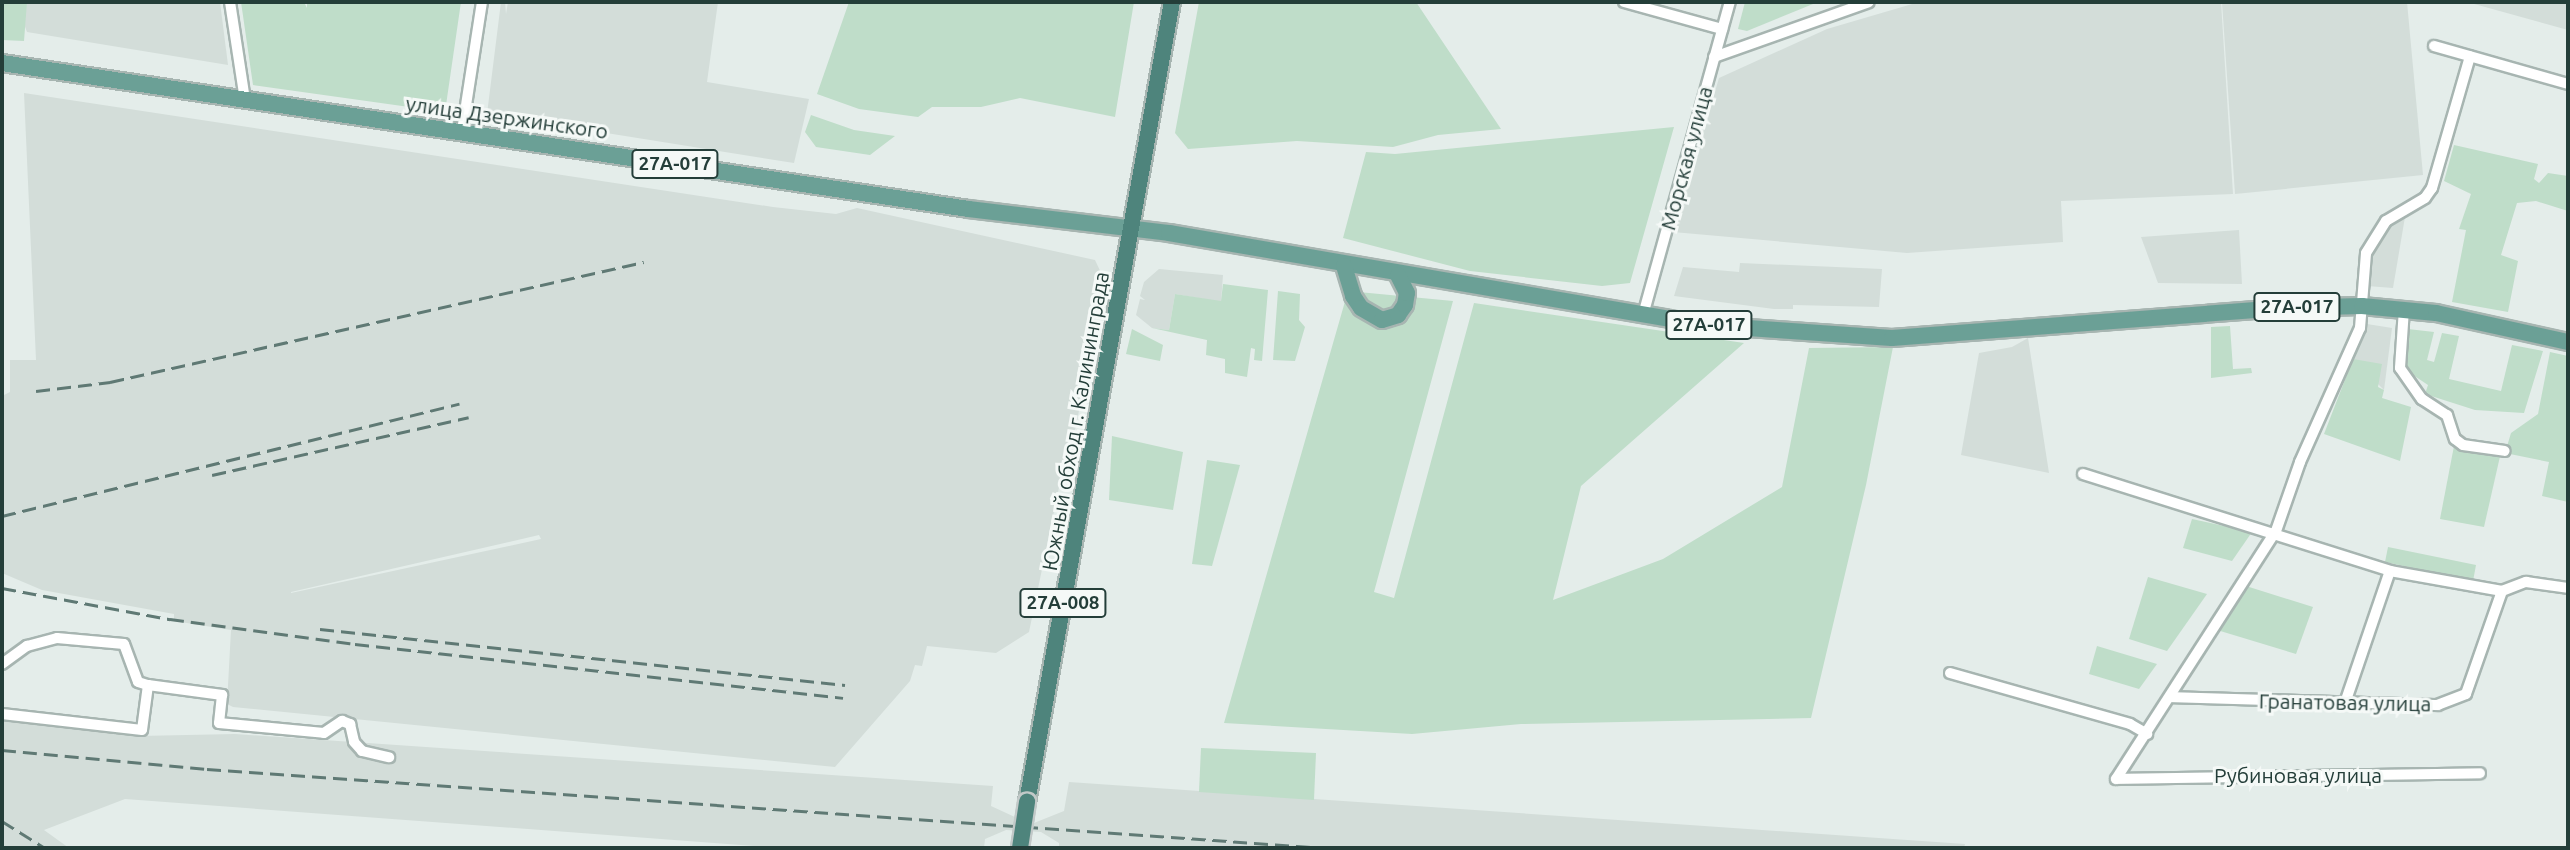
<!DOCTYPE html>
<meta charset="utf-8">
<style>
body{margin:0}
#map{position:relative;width:2570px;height:850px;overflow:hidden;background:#e4edea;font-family:Ubuntu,sans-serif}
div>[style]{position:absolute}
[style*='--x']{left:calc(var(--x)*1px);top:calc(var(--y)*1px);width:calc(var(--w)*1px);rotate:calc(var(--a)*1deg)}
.built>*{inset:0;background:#d3ddd9}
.green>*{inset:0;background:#bfddc9}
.roads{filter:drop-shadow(2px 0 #a7b5b1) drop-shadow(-2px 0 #a7b5b1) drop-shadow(0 2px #a7b5b1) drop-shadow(0 -2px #a7b5b1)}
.minor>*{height:10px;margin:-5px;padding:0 5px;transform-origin:5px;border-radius:5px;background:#fff}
.primary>*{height:16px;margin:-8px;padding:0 8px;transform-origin:8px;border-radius:8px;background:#6ba096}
.trunk>*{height:16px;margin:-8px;padding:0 8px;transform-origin:8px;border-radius:8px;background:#4e847c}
.rail>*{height:2.5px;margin-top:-1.25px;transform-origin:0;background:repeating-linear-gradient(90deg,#5f7974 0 14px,transparent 0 21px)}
.bridges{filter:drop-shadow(2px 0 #c2c9c8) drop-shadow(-2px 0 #c2c9c8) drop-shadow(0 2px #c2c9c8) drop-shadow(0 -2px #c2c9c8)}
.trunk-bridge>*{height:16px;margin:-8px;padding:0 8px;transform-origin:8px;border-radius:8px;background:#4e847c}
span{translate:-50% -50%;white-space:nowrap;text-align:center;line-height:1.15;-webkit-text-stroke:6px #f5f9f7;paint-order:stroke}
.shield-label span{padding:2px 5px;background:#f5f9f7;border:2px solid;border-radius:5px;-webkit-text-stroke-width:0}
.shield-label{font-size:19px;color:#243e39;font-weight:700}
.street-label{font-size:21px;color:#243e39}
.frame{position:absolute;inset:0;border:4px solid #243e39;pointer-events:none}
</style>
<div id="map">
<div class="built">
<div style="clip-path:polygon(16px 2px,220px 2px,228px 65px,27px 32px)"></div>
<div style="clip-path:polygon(501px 2px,505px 2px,506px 14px,508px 2px,718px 2px,707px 82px,809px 99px,794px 163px,487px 114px)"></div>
<div style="clip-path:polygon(1919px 2px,2221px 2px,2233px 194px,2061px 201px,2063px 242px,1907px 253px,1673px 232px,1719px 78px,1827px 29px)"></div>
<div style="clip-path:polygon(2222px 2px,2407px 2px,2423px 175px,2235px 194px)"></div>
<div style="clip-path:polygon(2467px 2px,2568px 2px,2568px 30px)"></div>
<div style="clip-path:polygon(evenodd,24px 93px,773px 207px,836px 214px,857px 208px,1095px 260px,1103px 277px,1076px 427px,1068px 444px,1029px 632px,996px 653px,927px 646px,922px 666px,915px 665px,910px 681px,835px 767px,233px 707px,227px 704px,231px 630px,174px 621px,174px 614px,42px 590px,2px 573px,2px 396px,10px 392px,10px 360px,36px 360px,24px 93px,539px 535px,541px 539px,291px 593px,291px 592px,539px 535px)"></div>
<div style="clip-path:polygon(2405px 217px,2393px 288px,2367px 286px,2374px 249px,2391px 222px)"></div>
<div style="clip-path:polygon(2239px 230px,2242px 284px,2158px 283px,2141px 237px)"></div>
<div style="clip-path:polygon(1740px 263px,1882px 269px,1879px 307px,1793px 305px,1793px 309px,1774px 309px,1674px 296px,1683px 267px,1739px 272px)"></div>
<div style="clip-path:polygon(1159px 269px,1223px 275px,1221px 302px,1175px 294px,1169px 330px,1152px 328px,1136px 315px,1140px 299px,1145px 300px,1140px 296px,1144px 282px)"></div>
<div style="clip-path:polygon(2367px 324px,2392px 328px,2384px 390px,2353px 359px)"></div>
<div style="clip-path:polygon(2028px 338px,2040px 415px,2049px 473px,1961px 455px,1979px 353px,2012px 347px)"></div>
<div style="clip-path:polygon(2px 720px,139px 736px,235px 734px,993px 786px,991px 806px,1017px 818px,1017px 822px,1034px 823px,1064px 811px,1069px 782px,1965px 844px,1964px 848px,1059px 848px,1059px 843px,1041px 832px,1006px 830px,985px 839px,984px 848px,781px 848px,125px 799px,44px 830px,69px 848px,2px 848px)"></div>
</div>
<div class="green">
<div style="clip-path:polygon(2px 2px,27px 2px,24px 41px,2px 40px)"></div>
<div style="clip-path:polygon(241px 2px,304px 2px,307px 8px,307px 2px,461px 2px,445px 112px,253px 85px)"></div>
<div style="clip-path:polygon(849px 2px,1134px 2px,1115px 117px,1020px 98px,981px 107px,932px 107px,918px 117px,859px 109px,817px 94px)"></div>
<div style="clip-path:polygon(1199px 2px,1416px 2px,1501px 129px,1438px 135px,1393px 147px,1297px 141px,1188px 149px,1175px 133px)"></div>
<div style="clip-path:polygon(1745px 2px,1812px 2px,1813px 4px,1747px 31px,1738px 29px)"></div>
<div style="clip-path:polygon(811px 115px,854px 130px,895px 136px,870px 155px,816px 147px,805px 132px)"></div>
<div style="clip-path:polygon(1674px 127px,1630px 283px,1602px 286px,1470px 271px,1343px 238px,1366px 152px,1395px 154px)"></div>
<div style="clip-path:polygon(2454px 145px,2538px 164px,2534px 179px,2539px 183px,2548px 173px,2568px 176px,2568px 211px,2536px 201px,2517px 203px,2501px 255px,2518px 261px,2508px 312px,2452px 302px,2466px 230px,2459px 229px,2471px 194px,2444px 181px)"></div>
<div style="clip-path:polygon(1223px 284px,1268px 290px,1262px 361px,1254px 360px,1255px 349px,1251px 348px,1247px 377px,1225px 373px,1225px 359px,1206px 355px,1207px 340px,1152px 328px,1169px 330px,1175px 294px,1221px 301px)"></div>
<div style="clip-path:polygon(1278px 291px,1300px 294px,1299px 320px,1305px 327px,1295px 361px,1273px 360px)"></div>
<div style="clip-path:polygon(1348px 291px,1453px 301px,1374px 592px,1394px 598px,1474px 303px,1744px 343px,1581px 486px,1553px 600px,1663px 559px,1782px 487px,1809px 348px,1893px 347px,1866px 485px,1811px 718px,1521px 724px,1412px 734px,1224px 723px)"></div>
<div style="clip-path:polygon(2230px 326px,2233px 369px,2251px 368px,2252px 373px,2211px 378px,2211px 327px)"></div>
<div style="clip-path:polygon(1132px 329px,1163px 345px,1160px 361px,1126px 354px)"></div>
<div style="clip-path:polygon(2408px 329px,2434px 332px,2427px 360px,2434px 362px,2442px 333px,2459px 336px,2449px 379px,2501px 391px,2512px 345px,2543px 351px,2524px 413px,2475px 410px,2425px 394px,2428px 385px,2401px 367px)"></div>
<div style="clip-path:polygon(2550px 352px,2568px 356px,2568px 502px,2542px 496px,2549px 462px,2505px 453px,2511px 433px,2538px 414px)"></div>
<div style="clip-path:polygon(2353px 359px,2382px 364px,2378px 387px,2384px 390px,2382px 398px,2411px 407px,2400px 461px,2324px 434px)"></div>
<div style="clip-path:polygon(1112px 436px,1183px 452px,1173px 510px,1109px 500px)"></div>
<div style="clip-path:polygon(2454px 446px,2501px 452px,2484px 527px,2440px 519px)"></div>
<div style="clip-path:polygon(1207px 460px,1240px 465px,1212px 566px,1192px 564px)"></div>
<div style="clip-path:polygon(2192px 519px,2252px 532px,2232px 561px,2183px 548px)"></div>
<div style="clip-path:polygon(2388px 547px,2476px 565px,2473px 581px,2385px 562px)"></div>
<div style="clip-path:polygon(2148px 577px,2207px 594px,2167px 651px,2129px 639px)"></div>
<div style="clip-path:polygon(2246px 586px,2313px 607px,2296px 654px,2217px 630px)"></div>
<div style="clip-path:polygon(2097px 646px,2157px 664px,2139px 689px,2089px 674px)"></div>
<div style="clip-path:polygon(1201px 748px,1316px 753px,1314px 800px,1199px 792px)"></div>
</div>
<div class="roads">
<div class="minor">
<div style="--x:230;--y:2;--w:99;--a:81.3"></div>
<div style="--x:1624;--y:2;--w:102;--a:15.4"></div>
<div style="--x:2434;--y:46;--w:139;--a:15.8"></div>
<div style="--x:1714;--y:57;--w:164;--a:-19.5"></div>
<div style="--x:462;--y:131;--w:131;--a:-81.2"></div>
<div style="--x:2404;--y:309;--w:59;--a:93.9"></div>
<div style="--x:2400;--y:368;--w:38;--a:55"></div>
<div style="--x:2422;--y:399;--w:30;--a:33"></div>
<div style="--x:2447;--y:415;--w:25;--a:72"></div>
<div style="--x:2455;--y:439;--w:10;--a:37"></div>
<div style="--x:2463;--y:445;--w:42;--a:8.1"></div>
<div style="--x:1643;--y:315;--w:325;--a:-74.5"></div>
<div style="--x:2083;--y:474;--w:322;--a:17.5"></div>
<div style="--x:2390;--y:571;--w:114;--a:10.1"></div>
<div style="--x:2502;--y:591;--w:109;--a:109.3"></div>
<div style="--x:2466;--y:694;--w:30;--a:159"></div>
<div style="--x:2438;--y:705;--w:266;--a:-178.3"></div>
<div style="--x:2502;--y:591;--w:26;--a:-21"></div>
<div style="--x:2526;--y:582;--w:42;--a:8.1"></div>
<div style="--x:2;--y:664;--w:31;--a:-36"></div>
<div style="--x:27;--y:646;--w:31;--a:-15"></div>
<div style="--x:57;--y:638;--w:67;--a:5.1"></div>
<div style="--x:124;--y:644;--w:40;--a:69.8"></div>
<div style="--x:138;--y:682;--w:10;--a:17"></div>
<div style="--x:148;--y:685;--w:45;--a:97.6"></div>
<div style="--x:142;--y:730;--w:141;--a:-173.5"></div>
<div style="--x:1950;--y:673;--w:187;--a:15.8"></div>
<div style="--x:2130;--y:724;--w:20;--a:30"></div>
<div style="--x:148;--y:685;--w:75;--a:7.7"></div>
<div style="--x:222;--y:695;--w:28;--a:96"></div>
<div style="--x:219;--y:723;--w:105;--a:5.4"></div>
<div style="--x:324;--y:733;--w:22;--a:-34"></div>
<div style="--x:342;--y:721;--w:9;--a:21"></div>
<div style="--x:350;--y:724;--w:18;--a:77"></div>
<div style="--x:354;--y:742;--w:12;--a:48"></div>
<div style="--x:362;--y:751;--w:28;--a:13"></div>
<div style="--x:2345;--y:703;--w:139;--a:-71.2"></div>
<div style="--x:2116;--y:779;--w:295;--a:-57.2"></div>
<div style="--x:2276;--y:531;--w:73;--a:-70.8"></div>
<div style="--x:2300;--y:462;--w:147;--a:-65.9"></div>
<div style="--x:2360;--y:328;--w:75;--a:-85.4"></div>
<div style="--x:2366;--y:253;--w:38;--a:-58"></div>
<div style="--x:2386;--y:221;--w:45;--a:-30.5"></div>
<div style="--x:2425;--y:198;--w:12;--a:-55"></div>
<div style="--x:2432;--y:188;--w:137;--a:-73.9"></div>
<div style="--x:2116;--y:779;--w:364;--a:-0.9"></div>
</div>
<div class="primary">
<div style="--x:2;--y:63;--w:977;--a:8.59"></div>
<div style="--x:968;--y:209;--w:202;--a:6.8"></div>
<div style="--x:1169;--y:233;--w:544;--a:9.74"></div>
<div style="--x:1705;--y:325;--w:187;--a:4"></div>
<div style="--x:1892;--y:338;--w:394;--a:-4.4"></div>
<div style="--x:2285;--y:308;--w:77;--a:-1.5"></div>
<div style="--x:2362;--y:306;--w:74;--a:5.4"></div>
<div style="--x:2436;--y:313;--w:135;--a:12.4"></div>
<div style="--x:1344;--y:266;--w:31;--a:73"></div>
<div style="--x:1353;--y:296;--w:14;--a:56"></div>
<div style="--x:1361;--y:308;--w:24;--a:30"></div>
<div style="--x:1382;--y:320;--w:17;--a:-17"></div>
<div style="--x:1398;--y:315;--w:12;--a:-55"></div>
<div style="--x:1405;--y:305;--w:12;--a:-81"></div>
<div style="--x:1407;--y:293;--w:20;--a:-117"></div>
</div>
<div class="trunk">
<div style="--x:1027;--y:802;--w:813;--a:-79.73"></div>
</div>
</div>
<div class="rail">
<div style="--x:36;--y:391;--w:75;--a:-6.9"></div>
<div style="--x:110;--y:382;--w:547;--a:-12.67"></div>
<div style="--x:212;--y:475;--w:263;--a:-12.7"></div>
<div style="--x:2;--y:516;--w:471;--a:-13.8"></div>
<div style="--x:2;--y:588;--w:171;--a:10.5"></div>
<div style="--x:170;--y:619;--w:187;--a:7.7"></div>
<div style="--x:355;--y:644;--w:491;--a:6.3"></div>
<div style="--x:320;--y:629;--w:528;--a:6.09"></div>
<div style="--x:2;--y:750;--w:206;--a:5.3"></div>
<div style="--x:207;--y:769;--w:1121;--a:4.04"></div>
<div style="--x:2;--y:821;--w:51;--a:32.1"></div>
</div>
<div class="bridges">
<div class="trunk-bridge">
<div style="--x:1020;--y:848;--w:47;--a:-81.3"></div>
</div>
</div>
<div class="shield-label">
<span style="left:675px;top:164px">27А-017</span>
<span style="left:2297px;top:307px">27А-017</span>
<span style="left:1709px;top:325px">27А-017</span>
<span style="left:1063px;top:603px">27А-008</span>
</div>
<div class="street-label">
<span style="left:507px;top:117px;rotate:8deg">улица Дзержинского</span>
<span style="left:1686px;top:158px;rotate:-75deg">Морская улица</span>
<span style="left:1075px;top:421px;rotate:-80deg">Южный обход г. Калининграда</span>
<span style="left:2345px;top:702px;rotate:1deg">Гранатовая улица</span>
<span style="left:2298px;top:775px">Рубиновая улица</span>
</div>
<div class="frame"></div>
</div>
